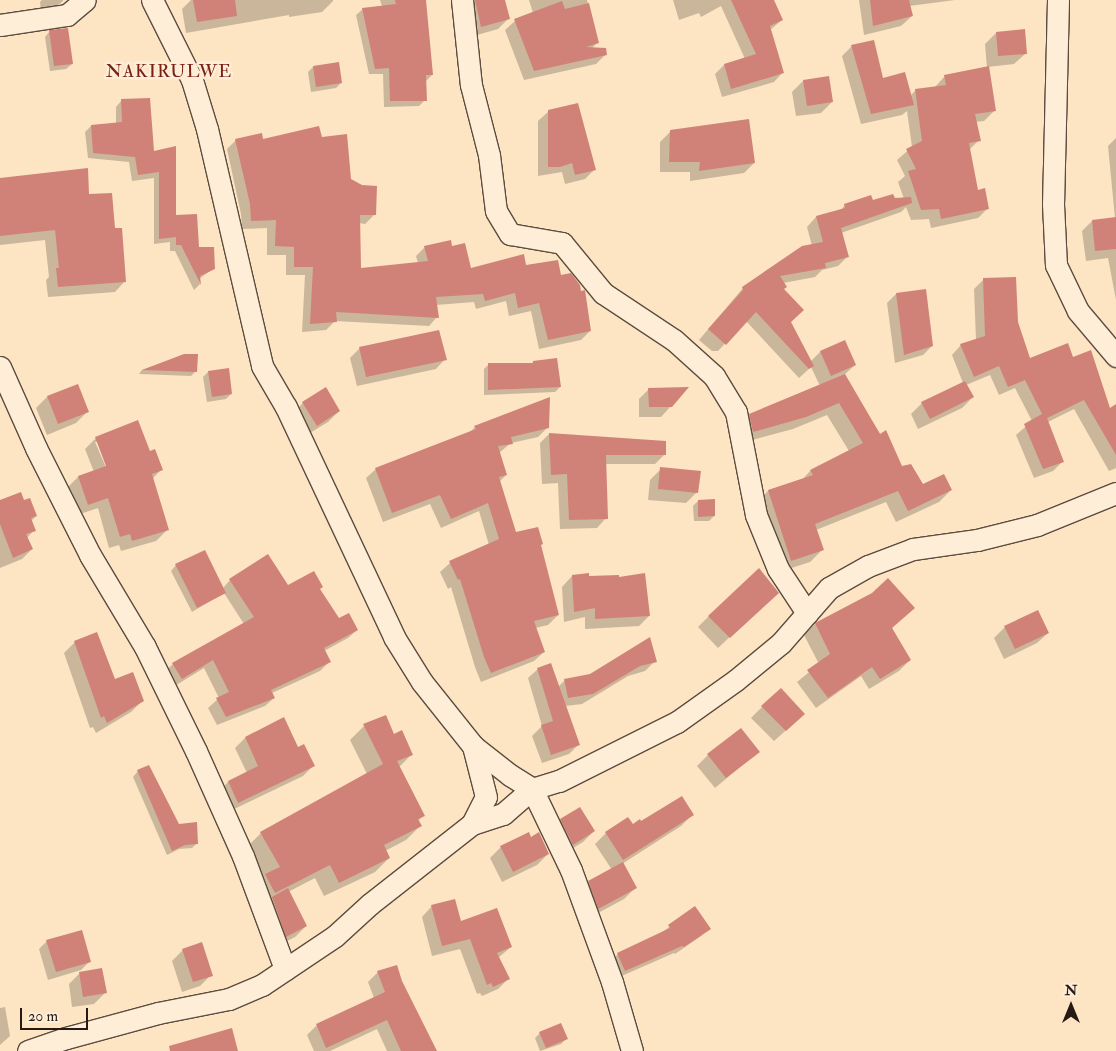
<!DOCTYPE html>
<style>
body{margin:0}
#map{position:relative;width:1116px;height:1051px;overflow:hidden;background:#fde4c2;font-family:"IM FELL Double Pica",serif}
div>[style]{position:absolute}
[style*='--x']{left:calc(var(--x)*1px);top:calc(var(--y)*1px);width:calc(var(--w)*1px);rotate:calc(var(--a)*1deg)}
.shadow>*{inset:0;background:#0003}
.building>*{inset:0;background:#d08278}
.roads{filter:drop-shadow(1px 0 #5c4c40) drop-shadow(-1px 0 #5c4c40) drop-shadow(0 1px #5c4c40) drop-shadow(0 -1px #5c4c40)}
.street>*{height:21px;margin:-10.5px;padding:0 10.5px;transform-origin:10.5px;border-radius:10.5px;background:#feedd7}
span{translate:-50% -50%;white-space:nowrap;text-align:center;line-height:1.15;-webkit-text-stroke:5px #feedd7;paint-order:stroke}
.quarter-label{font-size:18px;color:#7a1f14;letter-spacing:1px}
.north{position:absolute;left:1046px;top:981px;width:50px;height:50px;-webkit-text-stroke:4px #feedd7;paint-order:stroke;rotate:0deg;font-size:14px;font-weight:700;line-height:20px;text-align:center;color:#271914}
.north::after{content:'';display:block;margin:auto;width:18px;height:22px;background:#271914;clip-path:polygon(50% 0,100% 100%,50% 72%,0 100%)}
.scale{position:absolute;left:20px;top:1008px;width:68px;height:22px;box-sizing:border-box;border:2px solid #271914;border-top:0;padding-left:6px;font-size:15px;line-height:18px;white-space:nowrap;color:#271914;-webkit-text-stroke:4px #feedd7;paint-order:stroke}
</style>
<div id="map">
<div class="shadow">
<div style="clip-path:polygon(42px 0,63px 0,63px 1px,57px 6px,41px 10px,40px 2px)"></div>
<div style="clip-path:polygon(191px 0,333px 0,333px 1px,322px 12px,289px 17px,289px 15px,186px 33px,182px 9px)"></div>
<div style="clip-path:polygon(380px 0,425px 0,432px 75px,426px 81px,425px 100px,419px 106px,384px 107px,383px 74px,369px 74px,356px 15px,363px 9px,382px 6px)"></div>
<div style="clip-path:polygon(463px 0,504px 0,509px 18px,498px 29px,470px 37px)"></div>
<div style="clip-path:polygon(529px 0,587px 0,598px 42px,591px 49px,606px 54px,596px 64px,524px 80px,505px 30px,515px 21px,533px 13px)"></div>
<div style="clip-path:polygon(673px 0,768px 0,782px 20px,770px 30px,783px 72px,774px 82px,722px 97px,715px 74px,724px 65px,745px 59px,721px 6px,701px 17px,699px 13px,679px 20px)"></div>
<div style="clip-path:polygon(859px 0,955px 0,909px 6px,912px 16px,901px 26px,864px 35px)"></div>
<div style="clip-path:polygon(50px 31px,72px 64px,66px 69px,50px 71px,45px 37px)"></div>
<div style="clip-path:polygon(996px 33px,1025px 54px,1014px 64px,987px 67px,994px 111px,984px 121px,975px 122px,979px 140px,969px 150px,977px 191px,988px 208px,978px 218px,931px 228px,929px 219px,911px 220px,906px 207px,901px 212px,841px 233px,848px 256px,838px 266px,822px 270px,815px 277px,783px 283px,790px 322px,810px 362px,820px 352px,844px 341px,855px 365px,844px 375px,901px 468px,922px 485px,951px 490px,939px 502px,896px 522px,886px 502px,816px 530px,822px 550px,810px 562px,779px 572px,757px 503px,768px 491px,801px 481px,810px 471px,849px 451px,827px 415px,793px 429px,741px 443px,738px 427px,750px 415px,820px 386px,811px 367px,799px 378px,746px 321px,718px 351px,712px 351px,699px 340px,743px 288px,812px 246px,807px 227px,816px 217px,840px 211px,845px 205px,904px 199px,898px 182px,905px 176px,897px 160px,912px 147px,907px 111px,902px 115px,861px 124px,842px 56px,852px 46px,882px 79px,910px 96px,916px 90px,935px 87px,944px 77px,987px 68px,985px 44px)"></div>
<div style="clip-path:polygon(313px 67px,341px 83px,336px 88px,311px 92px,308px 72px)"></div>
<div style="clip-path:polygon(828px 77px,832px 102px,821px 113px,796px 116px,792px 92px,803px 81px)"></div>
<div style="clip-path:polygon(122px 100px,153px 152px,175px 216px,214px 268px,199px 279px,200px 284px,194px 290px,175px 251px,170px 251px,170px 242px,154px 244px,154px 178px,132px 181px,129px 162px,88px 158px,85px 132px,91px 126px,116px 124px,116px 107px)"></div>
<div style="clip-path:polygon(549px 111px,595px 169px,585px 179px,565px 184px,562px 172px,538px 176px,538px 121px)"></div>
<div style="clip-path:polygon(670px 132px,754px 163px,744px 173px,690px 181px,690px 172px,660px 172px,660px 142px)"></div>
<div style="clip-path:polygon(321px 138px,374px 215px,365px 224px,359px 223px,359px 269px,418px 263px,416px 256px,425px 247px,451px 248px,470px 270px,525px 267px,560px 276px,590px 331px,581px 340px,539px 349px,531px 311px,509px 316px,506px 301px,476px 309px,474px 302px,436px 305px,437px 317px,429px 326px,335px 321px,326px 330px,302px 332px,305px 275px,286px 275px,286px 255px,267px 255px,267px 228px,242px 229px,241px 214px,227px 149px,236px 140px)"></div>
<div style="clip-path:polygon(1116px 138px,1116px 300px,1108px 258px,1086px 261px,1082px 231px,1092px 221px,1115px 218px,1108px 146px)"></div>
<div style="clip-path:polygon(0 180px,113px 230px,125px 281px,115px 292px,48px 297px,46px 280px,49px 277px,45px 240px,0 245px)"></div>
<div style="clip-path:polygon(984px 279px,1016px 322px,1029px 360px,1072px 359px,1110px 409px,1116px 406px,1116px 468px,1109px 471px,1074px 409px,1048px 422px,1063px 461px,1053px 471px,1034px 478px,1016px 435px,1032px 421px,1015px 388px,999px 395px,990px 375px,966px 385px,973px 397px,962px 408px,918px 429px,911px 414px,922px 403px,963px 383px,952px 355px,961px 345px,976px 340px,974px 289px)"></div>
<div style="clip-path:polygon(925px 290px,932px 346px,923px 355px,895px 363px,887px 303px,896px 294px)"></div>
<div style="clip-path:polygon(439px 331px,445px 359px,436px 369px,357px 386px,350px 358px,360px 348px)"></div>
<div style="clip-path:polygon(184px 355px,196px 371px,191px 376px,139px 374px,142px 370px)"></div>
<div style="clip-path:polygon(533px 362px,560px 387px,555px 392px,484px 395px,484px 369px,489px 364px,531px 364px)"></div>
<div style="clip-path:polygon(208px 372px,231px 394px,226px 399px,207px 402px,203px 377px)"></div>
<div style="clip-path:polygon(77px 386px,87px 412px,76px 423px,47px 435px,36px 408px,47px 397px)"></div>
<div style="clip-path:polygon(325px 389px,339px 411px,328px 422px,305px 436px,292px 414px,303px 403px)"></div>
<div style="clip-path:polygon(649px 389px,671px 406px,661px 417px,639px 417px,639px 399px)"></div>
<div style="clip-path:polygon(475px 427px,548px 427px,538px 437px,511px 443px,499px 453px,506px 475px,499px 482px,515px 533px,539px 546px,558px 615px,548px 625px,535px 628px,544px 652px,534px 661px,481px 682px,475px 667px,451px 587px,448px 589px,440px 572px,450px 563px,489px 545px,479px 511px,441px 528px,430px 504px,383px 522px,366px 478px,376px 469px,468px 434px)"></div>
<div style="clip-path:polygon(549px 434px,665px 454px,655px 464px,605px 464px,606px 518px,597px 528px,560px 529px,558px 483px,542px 484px,540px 443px)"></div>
<div style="clip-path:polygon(evenodd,96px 438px,149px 452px,161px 470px,152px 479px,167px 530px,156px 541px,121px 551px,119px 545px,109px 548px,98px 508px,77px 515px,67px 488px,78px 477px,94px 472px,85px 449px,96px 438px,95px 442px,98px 442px,110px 471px,108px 472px,95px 442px)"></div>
<div style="clip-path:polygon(661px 469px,697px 492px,686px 503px,648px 500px,650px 480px)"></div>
<div style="clip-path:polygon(698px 501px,714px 516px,709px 521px,694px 521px,693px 506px)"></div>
<div style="clip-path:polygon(0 502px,24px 502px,36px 516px,31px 521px,34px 530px,27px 538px,32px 549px,22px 559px,0 568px)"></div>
<div style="clip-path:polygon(176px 565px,223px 588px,230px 580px,319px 589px,339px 620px,357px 630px,348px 638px,324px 651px,329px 662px,320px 671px,272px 693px,274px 698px,265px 706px,217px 725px,208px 708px,219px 698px,204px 668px,173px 687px,164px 672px,173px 664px,244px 624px,224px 593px,192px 612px,171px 571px)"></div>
<div style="clip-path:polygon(572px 576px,588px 578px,649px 616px,639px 626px,585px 629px,585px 617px,564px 622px,562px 587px)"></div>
<div style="clip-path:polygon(873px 594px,910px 660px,899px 671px,869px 689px,861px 676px,816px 708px,797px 682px,819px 664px,804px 635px,815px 624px)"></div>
<div style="clip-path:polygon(766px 603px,718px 648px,698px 627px,709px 616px)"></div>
<div style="clip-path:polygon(1005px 627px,1048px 633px,1037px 643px,1004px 659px,994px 638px)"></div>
<div style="clip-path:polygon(75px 642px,114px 680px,142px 701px,131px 712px,96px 733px,93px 727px,90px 728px,64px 653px)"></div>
<div style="clip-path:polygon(655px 661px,645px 671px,628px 676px,582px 704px,565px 706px,579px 744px,569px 754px,542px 763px,532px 736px,542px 726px,528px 678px,538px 669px,558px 687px,565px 680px)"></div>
<div style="clip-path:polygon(762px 707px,792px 725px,774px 741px,751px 718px)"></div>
<div style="clip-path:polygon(284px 719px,298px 748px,313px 766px,303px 776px,228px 812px,218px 792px,228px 782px,247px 773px,235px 748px,245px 738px)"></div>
<div style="clip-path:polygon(364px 726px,393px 736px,411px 755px,399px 767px,424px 815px,418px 821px,420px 826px,406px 840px,385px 851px,389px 858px,375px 872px,324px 896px,315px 878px,288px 892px,306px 926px,295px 937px,275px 947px,252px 890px,264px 878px,247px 847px,261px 833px,367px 774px,350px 740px)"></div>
<div style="clip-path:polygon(758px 752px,715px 788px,697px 766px,708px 755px)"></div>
<div style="clip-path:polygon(138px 771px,178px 825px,197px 843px,192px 848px,179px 849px,167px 855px,133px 777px)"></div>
<div style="clip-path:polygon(692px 815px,681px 826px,622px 864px,635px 888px,624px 899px,587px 919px,578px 893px,589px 882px,612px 870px,595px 844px,606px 833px,641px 822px)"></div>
<div style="clip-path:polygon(561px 820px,594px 831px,583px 842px,562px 855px,550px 831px)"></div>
<div style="clip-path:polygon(531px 838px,548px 854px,537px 865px,502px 882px,490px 858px,501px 847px)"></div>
<div style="clip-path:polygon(432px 906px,460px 923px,511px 947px,498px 958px,508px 979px,498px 989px,482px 996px,480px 993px,477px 994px,460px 949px,432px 956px,422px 917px)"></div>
<div style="clip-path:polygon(695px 908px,709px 928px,701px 936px,675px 954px,674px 953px,617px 978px,610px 962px,618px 954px,661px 933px)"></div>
<div style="clip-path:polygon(47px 941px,89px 962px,81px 970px,48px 980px,39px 949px)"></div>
<div style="clip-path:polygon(183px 950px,211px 975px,200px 986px,182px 992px,172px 961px)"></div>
<div style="clip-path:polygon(378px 972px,401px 981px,435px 1051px,387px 1051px,377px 1029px,330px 1051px,314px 1051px,307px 1035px,316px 1026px,374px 998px,368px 982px)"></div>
<div style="clip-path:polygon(80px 973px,105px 993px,94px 1004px,72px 1007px,69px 984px)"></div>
<div style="clip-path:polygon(5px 1007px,10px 1036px,0 1045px,0 1008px)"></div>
<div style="clip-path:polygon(540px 1033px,566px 1039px,561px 1044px,540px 1051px,535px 1038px)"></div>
</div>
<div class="building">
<div style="clip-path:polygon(193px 0,235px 0,237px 16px,197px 22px)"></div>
<div style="clip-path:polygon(395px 0,426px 0,433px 75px,426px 75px,427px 101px,390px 101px,389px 68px,375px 69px,362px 8px,396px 4px)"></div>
<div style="clip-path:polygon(475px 0,505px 0,510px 19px,481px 27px)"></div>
<div style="clip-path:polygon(731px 0,774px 0,783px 20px,770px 26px,784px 73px,731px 89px,724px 64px,756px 54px)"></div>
<div style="clip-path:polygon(870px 0,909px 0,913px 16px,873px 26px)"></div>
<div style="clip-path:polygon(562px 1px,565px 9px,589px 3px,599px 43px,586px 47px,606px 48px,607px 55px,534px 71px,514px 19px)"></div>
<div style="clip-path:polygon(68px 28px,73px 64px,54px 66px,49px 30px)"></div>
<div style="clip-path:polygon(1025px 29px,1027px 54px,998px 56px,996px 32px)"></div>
<div style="clip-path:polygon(874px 40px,883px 78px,905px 72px,914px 105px,871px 114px,851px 45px)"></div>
<div style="clip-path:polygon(339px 62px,342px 83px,316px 87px,313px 66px)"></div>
<div style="clip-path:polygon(989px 66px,996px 111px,975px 114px,981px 141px,969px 143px,978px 190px,985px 188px,989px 209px,941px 219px,939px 209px,921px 210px,908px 171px,916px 169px,906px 149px,922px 141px,915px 89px,946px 85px,944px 75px)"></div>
<div style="clip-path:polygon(829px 76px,833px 102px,807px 106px,803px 80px)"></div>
<div style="clip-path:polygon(150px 98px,154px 151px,176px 146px,176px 215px,197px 214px,199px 247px,214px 247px,215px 269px,200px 276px,201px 285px,181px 245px,176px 245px,176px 237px,159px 239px,159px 172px,138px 175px,135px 157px,93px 153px,91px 125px,122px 122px,121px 99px)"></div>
<div style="clip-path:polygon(578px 103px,596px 170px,575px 175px,572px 163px,560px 167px,548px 167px,548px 110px)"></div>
<div style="clip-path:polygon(749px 119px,755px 163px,699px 171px,700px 162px,669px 162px,670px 130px)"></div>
<div style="clip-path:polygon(319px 126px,322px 137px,347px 134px,351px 179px,362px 185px,377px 186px,376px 215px,360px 215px,361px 268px,428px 261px,424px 246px,451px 240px,452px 246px,465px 243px,471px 268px,524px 254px,526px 265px,558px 260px,561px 275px,571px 273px,580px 285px,581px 291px,585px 290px,591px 331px,548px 340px,539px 303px,518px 308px,515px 293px,485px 301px,483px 294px,436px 297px,439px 318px,336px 312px,337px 322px,310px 324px,313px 267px,294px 267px,294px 247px,275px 246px,276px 220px,251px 221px,250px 204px,235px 139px,262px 133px,263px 139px)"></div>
<div style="clip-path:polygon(88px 168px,89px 194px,112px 193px,115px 228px,122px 228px,126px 282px,58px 287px,56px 268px,59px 268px,55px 230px,0 236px,0 178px)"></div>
<div style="clip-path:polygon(893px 194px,895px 198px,911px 197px,912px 203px,841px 228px,849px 257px,825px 263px,826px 268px,780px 276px,787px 287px,784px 289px,804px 310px,791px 322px,814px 366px,809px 369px,756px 312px,726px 345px,708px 329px,743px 290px,742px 287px,802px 246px,823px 242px,816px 216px,845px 208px,844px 204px,871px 195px,873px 200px)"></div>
<div style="clip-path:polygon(1116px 217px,1116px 249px,1095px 251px,1092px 220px)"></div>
<div style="clip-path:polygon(1016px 277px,1018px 322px,1030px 358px,1068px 343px,1073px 357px,1091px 350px,1110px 408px,1116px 404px,1116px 455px,1084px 400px,1047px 418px,1064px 462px,1043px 469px,1024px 424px,1042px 414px,1025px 380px,1008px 387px,999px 366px,974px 377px,960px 344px,985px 336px,983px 278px)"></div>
<div style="clip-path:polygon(926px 289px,933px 346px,904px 355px,896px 293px)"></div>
<div style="clip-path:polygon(439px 330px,447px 360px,366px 377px,359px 347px)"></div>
<div style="clip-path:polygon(845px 340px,856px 365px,831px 376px,820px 351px)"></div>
<div style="clip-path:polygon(184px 354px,198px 354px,197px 372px,142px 370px)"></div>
<div style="clip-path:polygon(557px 358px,561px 387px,488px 390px,488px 363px,533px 363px,533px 361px)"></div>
<div style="clip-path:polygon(229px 368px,232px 394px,212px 397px,208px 371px)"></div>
<div style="clip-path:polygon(845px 374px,880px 434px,886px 430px,902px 466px,911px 464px,923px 484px,944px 474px,952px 490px,908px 511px,898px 491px,815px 524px,824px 550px,791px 561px,768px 490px,813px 475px,810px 470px,863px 443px,839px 403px,806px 417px,753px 432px,749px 414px)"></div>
<div style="clip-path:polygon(965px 381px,974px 397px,930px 419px,921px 402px)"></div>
<div style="clip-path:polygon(78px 384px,89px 412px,58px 424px,47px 396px)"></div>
<div style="clip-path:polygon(326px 387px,340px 411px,317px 426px,302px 402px)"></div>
<div style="clip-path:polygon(689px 387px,672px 407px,649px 407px,648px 388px)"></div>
<div style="clip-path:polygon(550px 397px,549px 428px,511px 437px,513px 444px,498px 446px,507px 475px,499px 477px,516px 532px,538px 527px,543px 544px,541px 545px,559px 615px,534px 621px,545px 652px,491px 673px,484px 657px,460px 579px,458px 580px,449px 561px,499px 539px,488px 503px,451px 519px,440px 495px,392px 513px,375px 468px,476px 429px,474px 426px)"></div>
<div style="clip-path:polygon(138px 420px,150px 451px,155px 449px,163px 470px,152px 474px,169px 530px,132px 541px,130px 534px,120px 537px,108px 498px,88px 505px,78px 476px,106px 466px,95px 437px)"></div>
<div style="clip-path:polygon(549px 433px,666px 441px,666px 455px,606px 455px,608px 519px,569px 520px,567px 474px,551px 475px)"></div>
<div style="clip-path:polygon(660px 467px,701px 471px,698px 493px,658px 489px)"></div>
<div style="clip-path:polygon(21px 492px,24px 500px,30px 498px,37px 516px,31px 518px,36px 531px,26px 534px,33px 549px,13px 558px,0 524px,0 500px)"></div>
<div style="clip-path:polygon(715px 499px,715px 516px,698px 517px,698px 500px)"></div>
<div style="clip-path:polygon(205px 550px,226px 593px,197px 608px,175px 564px)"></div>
<div style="clip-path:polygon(268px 554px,288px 585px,314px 571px,323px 587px,320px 589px,339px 618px,349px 613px,358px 630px,324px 648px,331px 662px,271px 690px,275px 698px,226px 717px,216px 698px,229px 692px,213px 660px,182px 679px,172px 663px,254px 617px,229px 579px)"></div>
<div style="clip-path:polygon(759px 568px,779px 593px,730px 638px,708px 616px)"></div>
<div style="clip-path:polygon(589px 573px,589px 576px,619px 575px,619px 577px,645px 573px,650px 616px,595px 619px,595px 608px,574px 612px,572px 575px)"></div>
<div style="clip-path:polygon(888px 578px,915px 608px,892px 628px,911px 660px,880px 679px,872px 667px,828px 698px,807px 670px,830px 654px,815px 623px,872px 593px)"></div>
<div style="clip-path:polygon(1038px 610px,1049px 633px,1015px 649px,1004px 626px)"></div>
<div style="clip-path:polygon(97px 632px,115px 679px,133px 672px,144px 701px,107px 723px,104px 716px,101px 718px,74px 641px)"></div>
<div style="clip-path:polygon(650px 637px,657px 662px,640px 666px,593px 694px,568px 698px,564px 679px,590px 674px)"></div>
<div style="clip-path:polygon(551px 663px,580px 745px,551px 755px,541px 725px,553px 721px,537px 668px)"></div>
<div style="clip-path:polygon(781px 688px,805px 714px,786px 731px,761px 706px)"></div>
<div style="clip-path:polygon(386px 715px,394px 734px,402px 730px,413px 755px,397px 761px,425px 816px,418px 819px,422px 826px,384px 845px,390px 858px,339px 883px,330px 865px,275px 893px,265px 874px,280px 867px,260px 832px,383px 764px,363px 724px)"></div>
<div style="clip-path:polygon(284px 717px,298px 747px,304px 744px,315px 766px,238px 803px,228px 781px,258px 766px,245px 737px)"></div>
<div style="clip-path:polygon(741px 728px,760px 752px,726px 778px,707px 754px)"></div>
<div style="clip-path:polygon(149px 765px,179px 824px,197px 822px,198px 844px,185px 845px,172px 851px,137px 770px)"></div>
<div style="clip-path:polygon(682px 796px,694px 815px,623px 860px,605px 832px,628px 817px,633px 824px,640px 819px,641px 821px)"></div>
<div style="clip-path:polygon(580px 807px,595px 831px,573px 845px,560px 819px)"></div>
<div style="clip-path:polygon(529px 832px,531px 837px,539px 832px,549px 854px,513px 872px,500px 846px)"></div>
<div style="clip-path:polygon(623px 862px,637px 888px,598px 909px,588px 881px)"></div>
<div style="clip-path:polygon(288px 888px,307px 926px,286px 937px,272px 897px)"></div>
<div style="clip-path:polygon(455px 899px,461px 921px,497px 908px,512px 947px,497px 953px,510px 979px,493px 987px,491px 983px,487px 985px,470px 939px,442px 946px,431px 905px)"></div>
<div style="clip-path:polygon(695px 906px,711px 929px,684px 947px,682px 946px,625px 971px,617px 953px,670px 928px,668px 925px)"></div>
<div style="clip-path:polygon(82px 930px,91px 962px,56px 972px,46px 940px)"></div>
<div style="clip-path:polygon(202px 942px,213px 976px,193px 982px,182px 949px)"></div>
<div style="clip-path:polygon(397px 965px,402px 981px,437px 1051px,401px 1051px,387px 1020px,326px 1048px,316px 1024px,385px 992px,377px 971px)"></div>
<div style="clip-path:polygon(102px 968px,107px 993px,83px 997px,79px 972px)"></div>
<div style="clip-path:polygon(561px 1023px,568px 1039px,546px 1048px,539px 1032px)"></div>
<div style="clip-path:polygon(232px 1028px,238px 1051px,170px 1051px,169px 1046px)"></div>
</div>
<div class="roads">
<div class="street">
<div style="--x:152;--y:0;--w:89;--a:63.4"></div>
<div style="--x:192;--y:80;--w:51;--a:73"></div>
<div style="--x:207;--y:129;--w:243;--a:76.9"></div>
<div style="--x:262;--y:366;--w:48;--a:59.7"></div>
<div style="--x:286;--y:407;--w:254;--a:64.8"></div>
<div style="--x:394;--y:637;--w:53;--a:58.1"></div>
<div style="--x:422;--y:682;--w:82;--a:51.4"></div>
<div style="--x:473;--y:746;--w:47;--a:38.1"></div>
<div style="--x:510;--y:775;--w:26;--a:32"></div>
<div style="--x:532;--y:789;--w:90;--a:64.3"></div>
<div style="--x:571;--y:870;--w:119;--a:69.9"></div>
<div style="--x:612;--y:982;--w:72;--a:73.8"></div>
<div style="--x:462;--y:0;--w:85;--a:84"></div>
<div style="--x:471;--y:85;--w:72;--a:75.6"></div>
<div style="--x:489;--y:155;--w:56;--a:82.9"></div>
<div style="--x:496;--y:211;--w:27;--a:59"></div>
<div style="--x:510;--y:234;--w:53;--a:9.8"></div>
<div style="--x:562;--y:243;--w:65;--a:50.6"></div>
<div style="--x:603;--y:293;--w:85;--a:33.5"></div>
<div style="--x:674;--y:340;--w:54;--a:42"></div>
<div style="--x:714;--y:376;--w:42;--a:58.6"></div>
<div style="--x:736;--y:412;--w:105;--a:79"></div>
<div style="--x:756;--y:515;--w:58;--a:67.8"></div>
<div style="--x:778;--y:569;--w:53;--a:56.6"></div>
<div style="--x:1058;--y:0;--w:204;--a:91.4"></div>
<div style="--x:1053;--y:204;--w:61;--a:87.2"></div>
<div style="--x:1056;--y:265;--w:51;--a:64.4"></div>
<div style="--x:1078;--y:311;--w:59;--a:49.8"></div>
<div style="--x:0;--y:25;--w:68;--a:-8.5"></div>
<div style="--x:67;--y:15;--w:23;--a:-40"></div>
<div style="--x:0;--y:367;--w:89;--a:66"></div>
<div style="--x:36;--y:448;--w:120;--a:63.2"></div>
<div style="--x:90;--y:555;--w:107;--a:59.1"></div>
<div style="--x:145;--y:647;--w:116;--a:63.9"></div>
<div style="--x:196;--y:751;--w:115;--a:65.9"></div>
<div style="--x:243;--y:856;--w:121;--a:69.6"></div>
<div style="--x:472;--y:824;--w:30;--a:-63"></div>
<div style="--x:486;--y:797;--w:53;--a:-104.3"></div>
<div style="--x:28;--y:1051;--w:40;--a:-18.9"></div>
<div style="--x:66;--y:1038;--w:95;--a:-15.2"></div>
<div style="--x:158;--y:1013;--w:72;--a:-11.2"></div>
<div style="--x:229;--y:999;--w:36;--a:-23"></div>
<div style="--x:262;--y:985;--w:88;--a:-33.9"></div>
<div style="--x:335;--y:936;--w:47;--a:-42.4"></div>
<div style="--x:370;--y:904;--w:130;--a:-38.1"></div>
<div style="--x:472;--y:824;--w:33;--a:-18"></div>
<div style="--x:503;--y:814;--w:38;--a:-41"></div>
<div style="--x:532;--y:789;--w:28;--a:-17"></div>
<div style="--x:559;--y:781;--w:132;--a:-26.6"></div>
<div style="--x:677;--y:722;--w:72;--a:-35.4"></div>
<div style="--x:736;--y:680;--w:58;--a:-39.4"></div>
<div style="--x:781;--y:643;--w:73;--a:-48.9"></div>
<div style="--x:829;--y:588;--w:45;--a:-29.4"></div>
<div style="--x:868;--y:566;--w:48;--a:-20.7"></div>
<div style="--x:913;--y:549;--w:65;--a:-8"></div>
<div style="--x:977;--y:540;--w:62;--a:-14"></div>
<div style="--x:1037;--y:525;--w:85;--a:-22.1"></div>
</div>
</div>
<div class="quarter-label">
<span style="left:169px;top:72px">NAKIRULWE</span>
</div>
<div class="north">N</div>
<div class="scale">20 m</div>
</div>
